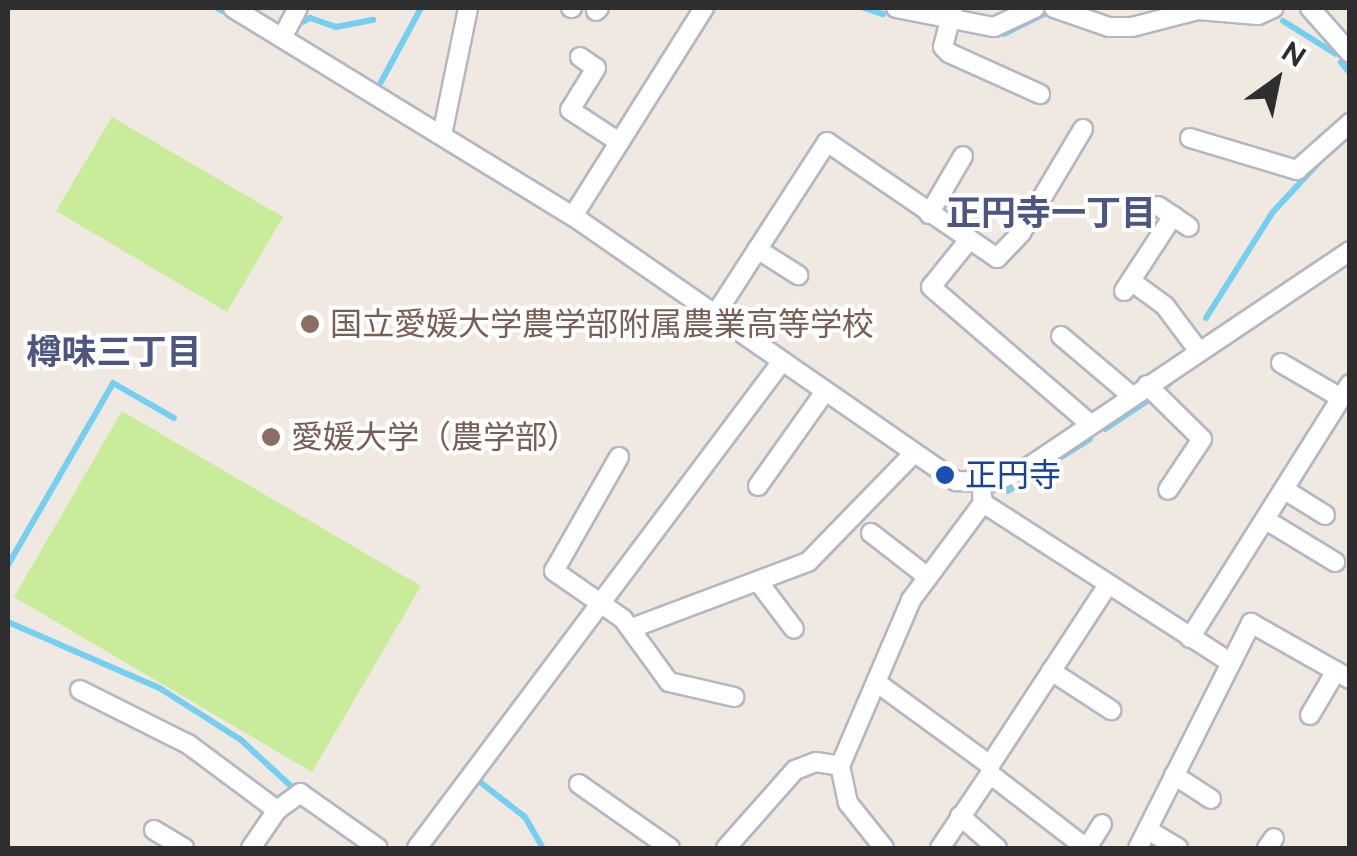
<!DOCTYPE html>
<meta charset="utf-8">
<style>
body{margin:0}
#map{position:relative;width:1357px;height:856px;overflow:hidden;background:#efe9e1;font-family:Raleway,"Noto Sans JP",sans-serif}
div>[style]{position:absolute}
[style*='--x']{left:calc(var(--x)*1px);top:calc(var(--y)*1px);width:calc(var(--w)*1px);rotate:calc(var(--a)*1deg)}
.pitch>*{inset:0;background:#c9ec9a}
.stream>*{height:6px;margin:-3px;padding:0 3px;transform-origin:3px;border-radius:3px;background:#75cff0}
.roads{filter:drop-shadow(2px 0 #b4b7c1) drop-shadow(-2px 0 #b4b7c1) drop-shadow(0 2px #b4b7c1) drop-shadow(0 -2px #b4b7c1)}
.minor>*{height:18px;margin:-9px;padding:0 9px;transform-origin:9px;border-radius:9px;background:#fff}
.dots>*{width:28px;height:28px;translate:-50% -50%;box-sizing:border-box;border:5px solid #fff;border-radius:50%}
span{translate:-50% -50%;white-space:nowrap;text-align:center;line-height:1.15;-webkit-text-stroke:8px #fff;paint-order:stroke}
.education-label{font-size:32px;color:#785e54}
.left{translate:0 -50%;text-align:left}
.transit-label{font-size:32px;color:#164399}
.neighbourhood-label{font-size:35px;color:#4d5680;font-weight:700}
.frame{position:absolute;inset:0;border:10px solid #2e2e2e;pointer-events:none}
.north{position:absolute;left:1227px;top:30px;width:100px;height:100px;-webkit-text-stroke:8px #fff;paint-order:stroke;rotate:33deg;font-size:28px;font-weight:700;line-height:40px;text-align:center;color:#2e2e2e}
.north::after{content:'';display:block;margin:auto;width:35px;height:45px;background:#2e2e2e;clip-path:polygon(50% 0,100% 100%,50% 72%,0 100%)}
</style>
<div id="map">
<div class="pitch">
<div style="clip-path:polygon(112px 117px,283px 217px,227px 312px,56px 211px)"></div>
<div style="clip-path:polygon(122px 411px,421px 586px,312px 772px,14px 597px)"></div>
</div>
<div class="stream">
<div style="--x:217;--y:8;--w:13;--a:27"></div>
<div style="--x:864;--y:8;--w:20;--a:18"></div>
<div style="--x:1283;--y:21;--w:62;--a:31.9"></div>
<div style="--x:299;--y:24;--w:13;--a:-29"></div>
<div style="--x:310;--y:18;--w:28;--a:19"></div>
<div style="--x:336;--y:27;--w:38;--a:-11"></div>
<div style="--x:1004;--y:34;--w:45;--a:-26.6"></div>
<div style="--x:1341;--y:62;--w:14;--a:51"></div>
<div style="--x:381;--y:82;--w:84;--a:-61.6"></div>
<div style="--x:1206;--y:318;--w:124;--a:-57.8"></div>
<div style="--x:1272;--y:213;--w:72;--a:-47.2"></div>
<div style="--x:1161;--y:391;--w:27;--a:-42"></div>
<div style="--x:1105;--y:429;--w:54;--a:-33.7"></div>
<div style="--x:1055;--y:461;--w:41;--a:-32.2"></div>
<div style="--x:1008;--y:491;--w:27;--a:-33"></div>
<div style="--x:8;--y:565;--w:210;--a:-60"></div>
<div style="--x:113;--y:383;--w:70;--a:29.8"></div>
<div style="--x:8;--y:622;--w:167;--a:23.6"></div>
<div style="--x:161;--y:689;--w:95;--a:32.5"></div>
<div style="--x:241;--y:740;--w:69;--a:42.7"></div>
<div style="--x:480;--y:782;--w:57;--a:37.9"></div>
<div style="--x:525;--y:817;--w:36;--a:60"></div>
</div>
<div class="roads">
<div class="minor">
<div style="--x:233;--y:8;--w:399;--a:31.5"></div>
<div style="--x:573;--y:216;--w:466;--a:34.7"></div>
<div style="--x:956;--y:481;--w:38;--a:2"></div>
<div style="--x:994;--y:482;--w:39;--a:-24"></div>
<div style="--x:1030;--y:466;--w:386;--a:-33.9"></div>
<div style="--x:571;--y:8;--w:1;--a:0"></div>
<div style="--x:896;--y:8;--w:100;--a:11"></div>
<div style="--x:994;--y:27;--w:45;--a:-24.9"></div>
<div style="--x:953;--y:8;--w:40;--a:104.4"></div>
<div style="--x:943;--y:47;--w:8;--a:45"></div>
<div style="--x:949;--y:53;--w:100;--a:24.3"></div>
<div style="--x:1054;--y:8;--w:58;--a:19.1"></div>
<div style="--x:1109;--y:27;--w:23;--a:0"></div>
<div style="--x:1132;--y:27;--w:68;--a:-14.4"></div>
<div style="--x:1198;--y:10;--w:60;--a:4.8"></div>
<div style="--x:1258;--y:15;--w:17;--a:-24"></div>
<div style="--x:1310;--y:8;--w:60;--a:48.4"></div>
<div style="--x:596;--y:11;--w:4;--a:-45"></div>
<div style="--x:283;--y:36;--w:32;--a:-62"></div>
<div style="--x:580;--y:57;--w:19;--a:35"></div>
<div style="--x:596;--y:68;--w:49;--a:121.8"></div>
<div style="--x:570;--y:110;--w:59;--a:33.1"></div>
<div style="--x:442;--y:135;--w:130;--a:-78.4"></div>
<div style="--x:1190;--y:138;--w:112;--a:16.7"></div>
<div style="--x:1297;--y:170;--w:71;--a:-41.6"></div>
<div style="--x:1158;--y:206;--w:37;--a:34"></div>
<div style="--x:929;--y:214;--w:67;--a:-59.6"></div>
<div style="--x:573;--y:216;--w:246;--a:-57.8"></div>
<div style="--x:969;--y:240;--w:60;--a:129"></div>
<div style="--x:931;--y:287;--w:210;--a:40.7"></div>
<div style="--x:757;--y:249;--w:49;--a:32.4"></div>
<div style="--x:1131;--y:281;--w:42;--a:36.3"></div>
<div style="--x:1165;--y:306;--w:55;--a:53.1"></div>
<div style="--x:1124;--y:291;--w:90;--a:-56.8"></div>
<div style="--x:715;--y:315;--w:206;--a:-57.1"></div>
<div style="--x:827;--y:142;--w:206;--a:34.3"></div>
<div style="--x:997;--y:258;--w:35;--a:-46"></div>
<div style="--x:1021;--y:233;--w:121;--a:-59.2"></div>
<div style="--x:1061;--y:336;--w:93;--a:40.2"></div>
<div style="--x:1281;--y:363;--w:69;--a:30.3"></div>
<div style="--x:1147;--y:385;--w:77;--a:44.5"></div>
<div style="--x:1202;--y:439;--w:61;--a:123.7"></div>
<div style="--x:619;--y:457;--w:131;--a:119.7"></div>
<div style="--x:554;--y:571;--w:84;--a:34.8"></div>
<div style="--x:623;--y:619;--w:78;--a:53.9"></div>
<div style="--x:669;--y:682;--w:67;--a:13"></div>
<div style="--x:758;--y:486;--w:114;--a:-54.6"></div>
<div style="--x:1285;--y:490;--w:47;--a:32"></div>
<div style="--x:982;--y:495;--w:8;--a:83"></div>
<div style="--x:983;--y:503;--w:292;--a:32.8"></div>
<div style="--x:1266;--y:520;--w:81;--a:31.3"></div>
<div style="--x:871;--y:533;--w:72;--a:37.7"></div>
<div style="--x:760;--y:584;--w:56;--a:52.9"></div>
<div style="--x:632;--y:628;--w:188;--a:-20.6"></div>
<div style="--x:808;--y:562;--w:149;--a:-45.8"></div>
<div style="--x:1190;--y:638;--w:300;--a:-57.8"></div>
<div style="--x:1051;--y:671;--w:72;--a:33"></div>
<div style="--x:876;--y:682;--w:141;--a:36.1"></div>
<div style="--x:990;--y:765;--w:215;--a:-56.8"></div>
<div style="--x:80;--y:690;--w:121;--a:26.6"></div>
<div style="--x:188;--y:744;--w:111;--a:36.6"></div>
<div style="--x:1310;--y:715;--w:51;--a:-59.4"></div>
<div style="--x:990;--y:765;--w:9;--a:90"></div>
<div style="--x:990;--y:774;--w:121;--a:37.6"></div>
<div style="--x:1174;--y:775;--w:44;--a:33"></div>
<div style="--x:579;--y:784;--w:111;--a:35.1"></div>
<div style="--x:960;--y:816;--w:49;--a:40.9"></div>
<div style="--x:154;--y:830;--w:35;--a:31"></div>
<div style="--x:1148;--y:830;--w:35;--a:31"></div>
<div style="--x:251;--y:848;--w:46;--a:-55.6"></div>
<div style="--x:277;--y:810;--w:29;--a:-36"></div>
<div style="--x:300;--y:793;--w:95;--a:35.2"></div>
<div style="--x:417;--y:848;--w:605;--a:-53.13"></div>
<div style="--x:726;--y:848;--w:104;--a:-48.5"></div>
<div style="--x:795;--y:770;--w:22;--a:-21"></div>
<div style="--x:816;--y:762;--w:24;--a:9"></div>
<div style="--x:884;--y:848;--w:58;--a:-128.7"></div>
<div style="--x:848;--y:803;--w:38;--a:-102"></div>
<div style="--x:840;--y:766;--w:181;--a:-66.8"></div>
<div style="--x:911;--y:600;--w:121;--a:-53.4"></div>
<div style="--x:940;--y:848;--w:89;--a:-56"></div>
<div style="--x:1087;--y:848;--w:28;--a:-58"></div>
<div style="--x:1138;--y:848;--w:252;--a:-63.3"></div>
<div style="--x:1251;--y:623;--w:114;--a:29.5"></div>
<div style="--x:1267;--y:848;--w:12;--a:-55"></div>
</div>
</div>
<div class="dots">
<div style="left:310px;top:324px;background:#8d6e63"></div>
<div style="left:271px;top:437px;background:#8d6e63"></div>
<div style="left:945px;top:475px;background:#1a4fb4"></div>
</div>
<div class="education-label">
<span class="left" style="left:330px;top:324px">国立愛媛大学農学部附属農業高等学校</span>
<span class="left" style="left:291px;top:437px">愛媛大学（農学部）</span>
</div>
<div class="transit-label">
<span class="left" style="left:965px;top:475px">正円寺</span>
</div>
<div class="neighbourhood-label">
<span style="left:1051px;top:213px">正円寺一丁目</span>
<span style="left:114px;top:352px">樽味三丁目</span>
</div>
<div class="frame"></div>
<div class="north">N</div>
</div>
